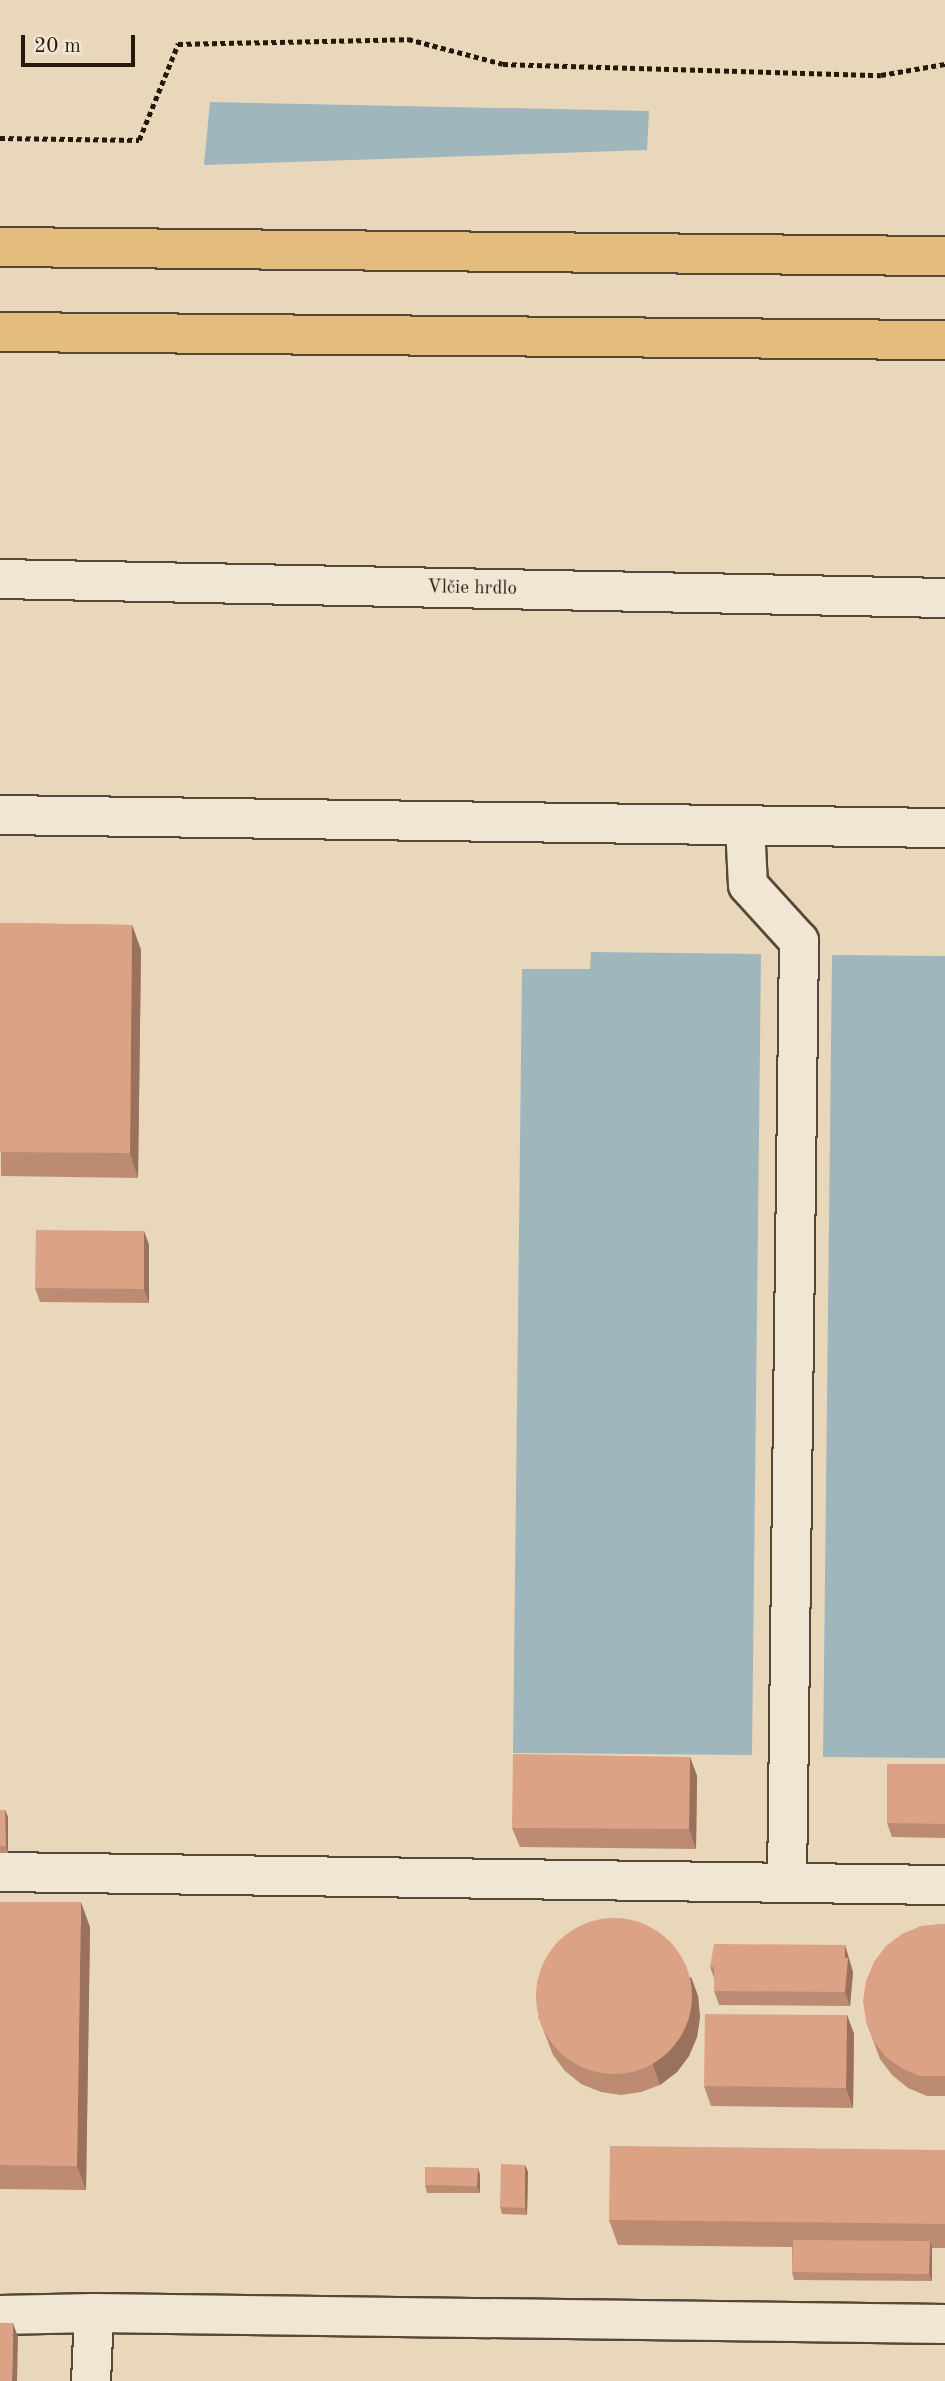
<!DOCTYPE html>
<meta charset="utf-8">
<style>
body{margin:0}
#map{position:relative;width:945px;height:2381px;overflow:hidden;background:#e9d7bc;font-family:"Old Standard TT",serif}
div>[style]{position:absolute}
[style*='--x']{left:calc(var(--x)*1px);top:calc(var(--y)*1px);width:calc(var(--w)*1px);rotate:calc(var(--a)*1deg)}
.water>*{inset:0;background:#9fb6bd}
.path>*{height:4.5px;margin-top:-2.25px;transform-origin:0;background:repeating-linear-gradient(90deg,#251909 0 5px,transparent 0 8.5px)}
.roads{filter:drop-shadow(2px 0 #564836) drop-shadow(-2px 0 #564836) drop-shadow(0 2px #564836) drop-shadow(0 -2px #564836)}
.minor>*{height:38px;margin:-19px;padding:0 19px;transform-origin:19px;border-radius:19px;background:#f1e5d3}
.highway>*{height:38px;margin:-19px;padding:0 19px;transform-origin:19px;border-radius:19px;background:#e4bc7e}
.wall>*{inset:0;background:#bd8b72}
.shaded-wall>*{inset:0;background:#9a715d}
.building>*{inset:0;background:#dca285}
.round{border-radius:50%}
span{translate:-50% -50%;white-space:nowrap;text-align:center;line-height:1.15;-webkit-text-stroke:6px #f1e5d3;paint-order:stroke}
.street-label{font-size:19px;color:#251909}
.scale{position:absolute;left:21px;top:35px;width:114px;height:32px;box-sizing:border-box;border:4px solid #251909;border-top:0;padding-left:9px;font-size:21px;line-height:24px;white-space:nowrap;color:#251909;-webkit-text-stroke:5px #f1e5d3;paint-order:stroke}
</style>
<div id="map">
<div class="water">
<div style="clip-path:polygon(210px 102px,649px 111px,647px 150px,204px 165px)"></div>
<div style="clip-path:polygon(591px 952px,761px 954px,752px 1755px,513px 1753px,522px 969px,590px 969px)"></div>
<div style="clip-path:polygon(832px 955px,945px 956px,945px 1758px,823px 1757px)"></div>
</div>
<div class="path">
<div style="--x:0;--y:138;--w:139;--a:0.8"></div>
<div style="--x:139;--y:140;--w:104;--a:-67.9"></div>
<div style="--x:178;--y:44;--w:230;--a:-1.2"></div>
<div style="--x:408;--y:39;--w:98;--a:14.7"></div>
<div style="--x:503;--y:64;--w:378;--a:1.7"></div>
<div style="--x:881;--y:75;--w:65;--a:-9.8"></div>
</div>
<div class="roads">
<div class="minor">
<div style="--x:0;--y:579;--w:945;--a:1.15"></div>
<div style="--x:0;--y:815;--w:945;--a:0.79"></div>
<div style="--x:745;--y:826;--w:59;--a:87.1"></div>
<div style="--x:748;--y:885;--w:76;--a:47.7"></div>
<div style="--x:799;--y:941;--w:941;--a:90.73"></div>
<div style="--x:0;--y:1872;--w:945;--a:0.79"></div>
<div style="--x:94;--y:2313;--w:851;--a:0.74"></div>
<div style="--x:0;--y:2315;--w:94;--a:-1.2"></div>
<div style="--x:94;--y:2313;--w:68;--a:92.5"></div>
</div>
<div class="highway">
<div style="--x:0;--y:247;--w:945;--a:0.55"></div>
<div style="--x:0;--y:332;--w:945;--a:0.49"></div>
</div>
</div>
<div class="wall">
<div style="clip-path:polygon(0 923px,132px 925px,141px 950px,138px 1178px,1px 1176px)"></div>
<div style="clip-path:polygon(144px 1231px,149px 1245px,149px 1303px,40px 1302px,35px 1288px)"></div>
<div style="clip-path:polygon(690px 1757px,697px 1776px,696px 1849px,520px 1847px,512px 1828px)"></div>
<div style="clip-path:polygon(945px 1764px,945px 1838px,892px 1837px,887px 1823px)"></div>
<div style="clip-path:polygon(0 1810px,5px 1810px,8px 1817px,8px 1853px,0 1853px)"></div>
<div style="clip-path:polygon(0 1902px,90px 1927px,86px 2190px,0 2189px)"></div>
<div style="clip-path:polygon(945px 1924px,945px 2096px,927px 2096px,908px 2088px,892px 2075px,880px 2059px,866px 2021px)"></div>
<div style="clip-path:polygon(845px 1945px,853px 1972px,850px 2006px,719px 2005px,714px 1991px,714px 1978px,710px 1967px)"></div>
<div style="clip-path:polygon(691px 1977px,698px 1996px,700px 2017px,697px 2037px,689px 2056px,677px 2072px,660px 2085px,641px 2092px,621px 2095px,601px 2092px,581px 2084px,565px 2071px,553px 2055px,538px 2016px)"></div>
<div style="clip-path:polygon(847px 2015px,854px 2034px,853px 2108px,711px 2106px,704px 2086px)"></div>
<div style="clip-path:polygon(945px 2150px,945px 2248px,932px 2248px,932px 2281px,794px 2280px,792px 2272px,792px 2247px,618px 2245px,609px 2220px)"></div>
<div style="clip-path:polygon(525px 2165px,528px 2172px,527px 2215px,502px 2214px,500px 2207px)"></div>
<div style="clip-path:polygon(478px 2168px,480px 2175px,480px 2193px,427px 2193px,425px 2185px)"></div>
</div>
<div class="shaded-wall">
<div style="clip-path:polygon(132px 925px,141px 950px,138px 1178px,130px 1153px)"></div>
<div style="clip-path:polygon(144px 1231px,149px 1245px,149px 1303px,144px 1289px)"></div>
<div style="clip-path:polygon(690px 1757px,697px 1776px,696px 1849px,689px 1829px)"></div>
<div style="clip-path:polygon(5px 1810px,8px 1817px,8px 1853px,6px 1846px)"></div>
<div style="clip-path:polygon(81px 1902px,90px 1927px,86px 2190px,77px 2166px)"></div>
<div style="clip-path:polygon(845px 1945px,853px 1972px,850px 2006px,845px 1992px)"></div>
<div style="clip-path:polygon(691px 1977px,698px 1996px,700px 2017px,697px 2037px,689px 2056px,677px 2072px,660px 2085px,653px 2065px)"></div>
<div style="clip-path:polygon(847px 2015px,854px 2034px,853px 2108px,846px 2088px)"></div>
<div style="clip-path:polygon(525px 2165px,528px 2172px,527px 2215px,525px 2208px)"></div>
<div style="clip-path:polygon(478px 2168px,480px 2175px,480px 2193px,477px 2186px)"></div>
<div style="clip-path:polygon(930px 2241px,932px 2248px,932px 2281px,929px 2274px)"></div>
<div style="clip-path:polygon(13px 2323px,18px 2337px,17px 2381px,12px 2381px)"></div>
</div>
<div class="building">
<div style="clip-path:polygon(0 923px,132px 925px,130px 1153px,0 1152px)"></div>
<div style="clip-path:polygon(36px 1230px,144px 1231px,144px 1289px,35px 1288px)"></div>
<div style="clip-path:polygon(513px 1754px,690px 1757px,689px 1829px,512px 1828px)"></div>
<div style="clip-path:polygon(887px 1764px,945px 1764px,945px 1824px,887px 1823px)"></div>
<div style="clip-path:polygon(0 1810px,5px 1810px,6px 1846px,0 1846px)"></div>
<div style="clip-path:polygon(0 1902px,81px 1902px,77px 2166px,0 2165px)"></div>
<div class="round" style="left:536px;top:1918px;width:156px;height:156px"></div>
<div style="clip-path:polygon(941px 1924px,945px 1924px,945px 2076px,920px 2076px,901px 2068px,885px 2056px,873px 2040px,866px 2021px,863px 2001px,866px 1981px,874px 1962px,886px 1946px,902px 1934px,921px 1926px)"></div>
<div style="clip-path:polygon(714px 1944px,845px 1945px,845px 1958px,848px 1958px,845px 1992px,714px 1991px,714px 1967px,710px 1967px)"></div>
<div style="clip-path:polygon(705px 2014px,847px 2015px,846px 2088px,704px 2086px)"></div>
<div style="clip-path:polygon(610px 2146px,945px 2150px,945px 2224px,609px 2220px)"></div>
<div style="clip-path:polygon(501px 2164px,525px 2165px,525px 2208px,500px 2207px)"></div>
<div style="clip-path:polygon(425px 2167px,478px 2168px,477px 2186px,425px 2185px)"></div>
<div style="clip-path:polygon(793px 2240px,930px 2241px,929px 2274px,792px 2272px)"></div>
<div style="clip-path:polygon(0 2323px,13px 2323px,12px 2381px,0 2381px)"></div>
</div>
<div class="street-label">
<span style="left:472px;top:589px;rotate:1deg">Vlčie hrdlo</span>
</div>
<div class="scale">20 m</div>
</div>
